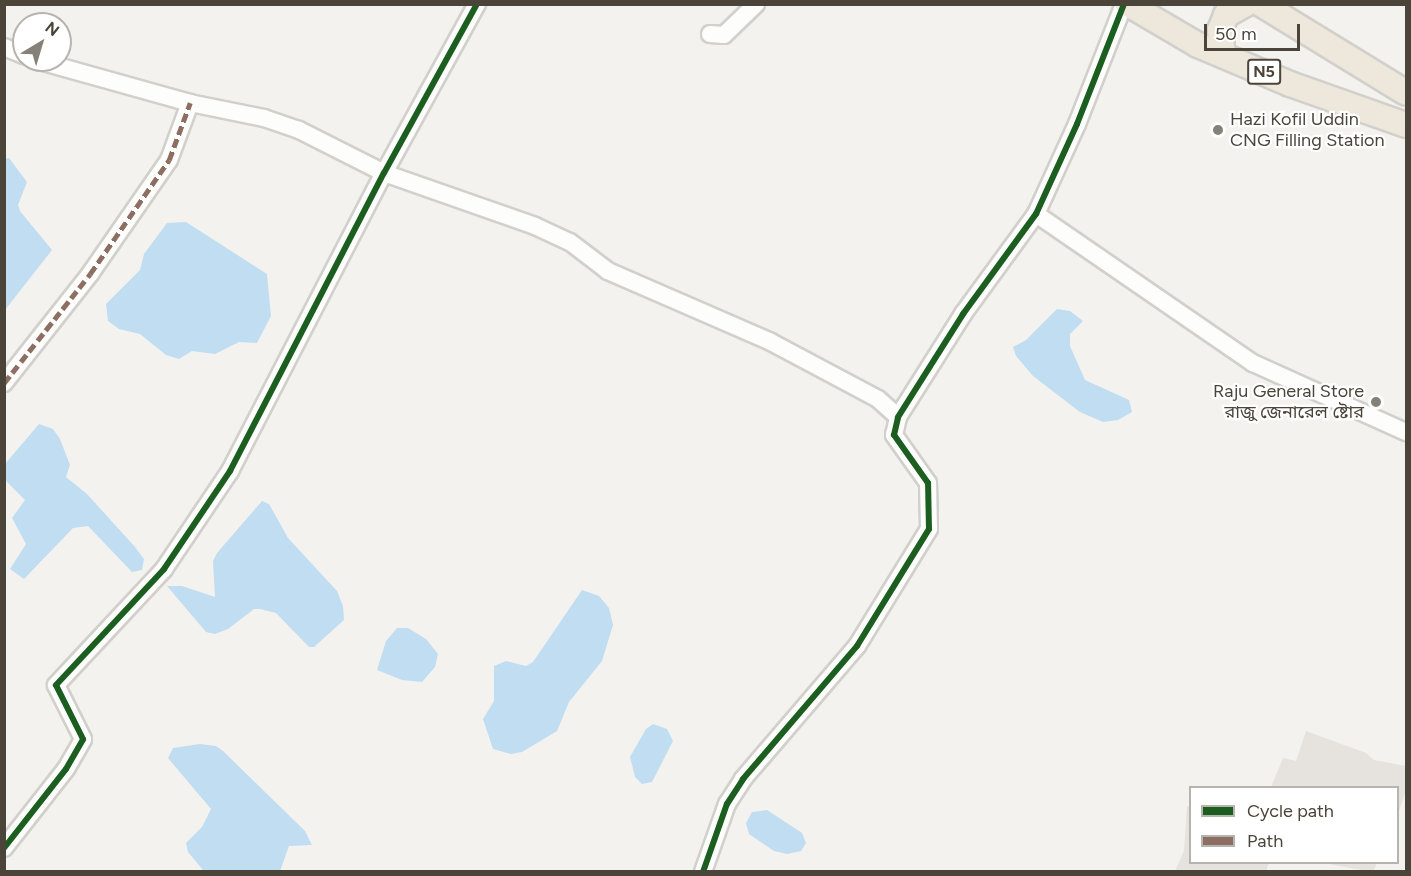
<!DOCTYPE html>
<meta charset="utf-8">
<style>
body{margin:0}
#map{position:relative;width:1411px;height:876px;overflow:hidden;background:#f4f2ee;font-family:Figtree,"Noto Sans Bengali",sans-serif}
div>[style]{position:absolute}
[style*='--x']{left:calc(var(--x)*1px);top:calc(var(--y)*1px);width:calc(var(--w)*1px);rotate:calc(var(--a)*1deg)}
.industrial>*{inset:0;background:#e6e2de}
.water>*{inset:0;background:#c0ddf1}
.roads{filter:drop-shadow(2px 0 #d2d0cb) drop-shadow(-2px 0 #d2d0cb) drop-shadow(0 2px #d2d0cb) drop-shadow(0 -2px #d2d0cb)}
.minor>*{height:16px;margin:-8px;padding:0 8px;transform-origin:8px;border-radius:8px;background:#fdfdfc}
.highway>*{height:24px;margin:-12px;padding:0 12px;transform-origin:12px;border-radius:12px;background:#ede8db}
.quiet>*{height:4.5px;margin-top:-2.25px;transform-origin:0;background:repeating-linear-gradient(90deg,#8d6e63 0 9px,transparent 0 13.5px)}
.cycleway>*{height:6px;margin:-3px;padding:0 3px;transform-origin:3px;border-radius:3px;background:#1b5e20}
.dots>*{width:16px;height:16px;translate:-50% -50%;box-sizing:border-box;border:3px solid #fff;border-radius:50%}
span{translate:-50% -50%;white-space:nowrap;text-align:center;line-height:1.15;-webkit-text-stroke:4.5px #fff;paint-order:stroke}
.shield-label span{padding:2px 4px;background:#fff;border:2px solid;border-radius:4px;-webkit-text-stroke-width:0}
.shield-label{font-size:16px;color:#4b4439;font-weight:700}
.poi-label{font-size:18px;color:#4b4439}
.left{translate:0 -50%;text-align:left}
.right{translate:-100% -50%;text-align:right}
.frame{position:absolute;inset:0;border:6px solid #4b4439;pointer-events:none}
.legend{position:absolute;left:1189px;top:786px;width:210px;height:78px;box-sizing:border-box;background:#fff;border:2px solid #b7b4b0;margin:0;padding:8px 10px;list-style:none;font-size:18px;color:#4b4439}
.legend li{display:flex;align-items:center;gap:12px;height:30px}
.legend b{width:30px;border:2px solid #b7b4b0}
.north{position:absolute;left:12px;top:12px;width:60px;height:60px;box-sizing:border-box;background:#fff;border:2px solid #b7b4b0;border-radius:50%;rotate:38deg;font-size:16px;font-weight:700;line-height:24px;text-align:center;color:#4b4439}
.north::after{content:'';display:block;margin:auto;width:21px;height:27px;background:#868178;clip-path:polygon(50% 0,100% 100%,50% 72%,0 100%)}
.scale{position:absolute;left:1204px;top:24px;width:96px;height:27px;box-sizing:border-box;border:3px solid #4b4439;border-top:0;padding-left:8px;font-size:18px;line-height:21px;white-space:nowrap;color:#4b4439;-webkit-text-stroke:4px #fff;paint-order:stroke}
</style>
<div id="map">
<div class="industrial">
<div style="clip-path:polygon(1306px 731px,1366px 753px,1374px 760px,1406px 766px,1406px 791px,1398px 813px,1398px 788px,1271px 787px,1283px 758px,1296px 761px)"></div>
<div style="clip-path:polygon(1187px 806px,1190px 807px,1190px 862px,1269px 863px,1266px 871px,1175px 871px,1184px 851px)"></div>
<div style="clip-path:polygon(1323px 863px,1377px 863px,1373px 872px)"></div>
</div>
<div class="water">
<div style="clip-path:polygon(9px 158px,27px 182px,18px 205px,20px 211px,52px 250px,5px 310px,4px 159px)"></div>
<div style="clip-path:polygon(186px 222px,267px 274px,271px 316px,257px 343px,239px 342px,215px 354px,192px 351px,179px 359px,166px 355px,140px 334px,119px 329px,108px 321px,106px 304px,140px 270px,144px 254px,167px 223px)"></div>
<div style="clip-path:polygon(1057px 309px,1070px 311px,1083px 321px,1070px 334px,1070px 346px,1085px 380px,1129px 400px,1132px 412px,1118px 420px,1103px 422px,1080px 412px,1033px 376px,1016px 356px,1013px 347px,1026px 340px)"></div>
<div style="clip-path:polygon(39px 424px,53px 429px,60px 439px,70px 465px,66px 477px,87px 494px,135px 547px,144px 559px,142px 570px,132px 572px,88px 526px,73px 528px,24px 579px,10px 569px,26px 544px,12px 518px,25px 500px,5px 480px,5px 464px)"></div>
<div style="clip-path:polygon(262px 501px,269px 504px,288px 538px,337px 591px,343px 606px,344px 620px,314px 647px,309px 647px,276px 613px,260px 609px,254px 609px,228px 629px,215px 634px,206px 632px,167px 586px,182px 586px,215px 597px,213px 561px,217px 553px)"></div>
<div style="clip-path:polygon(582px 590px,599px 596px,609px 608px,613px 625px,602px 661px,569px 702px,557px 731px,522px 752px,511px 754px,493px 749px,483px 719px,494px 701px,494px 666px,506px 661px,526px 666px,533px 662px)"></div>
<div style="clip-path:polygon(397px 628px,408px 628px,426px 639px,438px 654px,435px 667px,422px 682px,402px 680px,377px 670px,386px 641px)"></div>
<div style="clip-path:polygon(653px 724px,667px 729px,673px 741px,652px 782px,642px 784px,635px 777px,630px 757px,646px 729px)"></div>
<div style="clip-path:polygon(200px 744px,216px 746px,223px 751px,305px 831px,312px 845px,289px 846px,280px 871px,203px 870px,188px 852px,186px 843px,202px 827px,211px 809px,168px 758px,173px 748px)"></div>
<div style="clip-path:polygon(767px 810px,802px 833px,806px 843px,801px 851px,787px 854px,774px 851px,749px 834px,746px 823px,752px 812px)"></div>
</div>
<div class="roads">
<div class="minor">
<div style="--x:710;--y:34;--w:14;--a:4"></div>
<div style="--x:724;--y:35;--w:45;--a:-44.1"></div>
<div style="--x:4;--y:47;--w:22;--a:22"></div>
<div style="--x:36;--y:60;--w:160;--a:15.6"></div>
<div style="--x:190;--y:103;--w:76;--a:11.5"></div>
<div style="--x:264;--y:118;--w:37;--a:19"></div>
<div style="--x:299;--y:130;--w:95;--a:26.8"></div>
<div style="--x:384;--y:173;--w:160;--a:19.3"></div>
<div style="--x:535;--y:226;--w:38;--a:25"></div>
<div style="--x:570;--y:242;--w:48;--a:37.3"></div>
<div style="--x:608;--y:271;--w:176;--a:23.5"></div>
<div style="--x:769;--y:341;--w:123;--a:28"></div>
<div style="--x:878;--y:399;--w:27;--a:42"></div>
<div style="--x:1036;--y:214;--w:263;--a:34.5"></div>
<div style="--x:1253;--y:363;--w:168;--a:24.3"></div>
<div style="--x:4;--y:383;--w:139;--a:-51.7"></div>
<div style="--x:90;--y:274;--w:139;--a:-55.3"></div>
<div style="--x:169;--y:160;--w:61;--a:-69.8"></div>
<div style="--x:4;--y:848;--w:100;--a:-51.9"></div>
<div style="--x:66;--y:769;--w:34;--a:-60"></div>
<div style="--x:83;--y:739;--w:60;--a:-116.6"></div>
<div style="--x:56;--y:685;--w:158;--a:-47"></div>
<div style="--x:164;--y:569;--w:118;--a:-56"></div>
<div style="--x:230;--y:471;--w:335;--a:-62.7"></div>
<div style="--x:384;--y:173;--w:193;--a:-61.2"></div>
<div style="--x:703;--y:872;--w:72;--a:-70.6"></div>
<div style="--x:727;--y:804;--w:30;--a:-57"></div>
<div style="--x:743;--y:779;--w:175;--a:-49.4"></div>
<div style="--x:857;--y:646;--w:137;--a:-58.4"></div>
<div style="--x:929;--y:529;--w:46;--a:-91.2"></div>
<div style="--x:928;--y:483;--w:59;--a:-125.3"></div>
<div style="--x:894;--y:435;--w:18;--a:-77"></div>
<div style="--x:898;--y:417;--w:122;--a:-57.7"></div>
<div style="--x:963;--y:314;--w:124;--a:-53.9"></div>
<div style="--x:1036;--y:214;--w:99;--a:-65.5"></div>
<div style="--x:1077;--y:124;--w:129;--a:-68.6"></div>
</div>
<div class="highway">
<div style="--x:1128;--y:4;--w:81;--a:30.4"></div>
<div style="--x:1198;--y:45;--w:100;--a:23"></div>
<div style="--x:1290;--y:84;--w:123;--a:19.5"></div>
<div style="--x:1261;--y:4;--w:170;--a:31.5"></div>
<div style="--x:1223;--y:55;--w:25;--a:-97"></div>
<div style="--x:1220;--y:30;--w:16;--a:-68"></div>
<div style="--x:1226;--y:15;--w:23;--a:-29"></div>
</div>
</div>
<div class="quiet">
<div style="--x:4;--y:383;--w:139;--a:-51.7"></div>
<div style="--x:90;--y:274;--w:139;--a:-55.3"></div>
<div style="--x:169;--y:160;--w:61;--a:-69.8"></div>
</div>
<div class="cycleway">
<div style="--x:4;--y:848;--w:100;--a:-51.9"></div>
<div style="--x:66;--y:769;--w:34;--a:-60"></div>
<div style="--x:83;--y:739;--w:60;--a:-116.6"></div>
<div style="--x:56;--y:685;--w:158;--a:-47"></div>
<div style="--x:164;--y:569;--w:118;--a:-56"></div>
<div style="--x:230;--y:471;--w:335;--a:-62.7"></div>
<div style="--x:384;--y:173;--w:193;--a:-61.2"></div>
<div style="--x:703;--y:872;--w:72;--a:-70.6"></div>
<div style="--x:727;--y:804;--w:30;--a:-57"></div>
<div style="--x:743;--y:779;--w:175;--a:-49.4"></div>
<div style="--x:857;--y:646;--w:137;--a:-58.4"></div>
<div style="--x:929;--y:529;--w:46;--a:-91.2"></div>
<div style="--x:928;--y:483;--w:59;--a:-125.3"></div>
<div style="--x:894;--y:435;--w:18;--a:-77"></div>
<div style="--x:898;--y:417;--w:122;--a:-57.7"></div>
<div style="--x:963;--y:314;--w:124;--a:-53.9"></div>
<div style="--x:1036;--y:214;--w:99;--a:-65.5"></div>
<div style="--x:1077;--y:124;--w:129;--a:-68.6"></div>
</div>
<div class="dots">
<div style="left:1218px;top:130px;background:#868178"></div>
<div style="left:1376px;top:402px;background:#868178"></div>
</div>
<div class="shield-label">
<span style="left:1264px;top:72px">N5</span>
</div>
<div class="poi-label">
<span class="left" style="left:1230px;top:130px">Hazi Kofil Uddin<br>CNG Filling Station</span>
<span class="right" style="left:1364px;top:402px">Raju General Store<br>রাজু জেনারেল ষ্টোর</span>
</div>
<div class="frame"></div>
<ul class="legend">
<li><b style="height:8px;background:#1b5e20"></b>Cycle path</li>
<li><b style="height:8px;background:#8d6e63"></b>Path</li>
</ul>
<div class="north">N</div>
<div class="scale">50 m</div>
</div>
